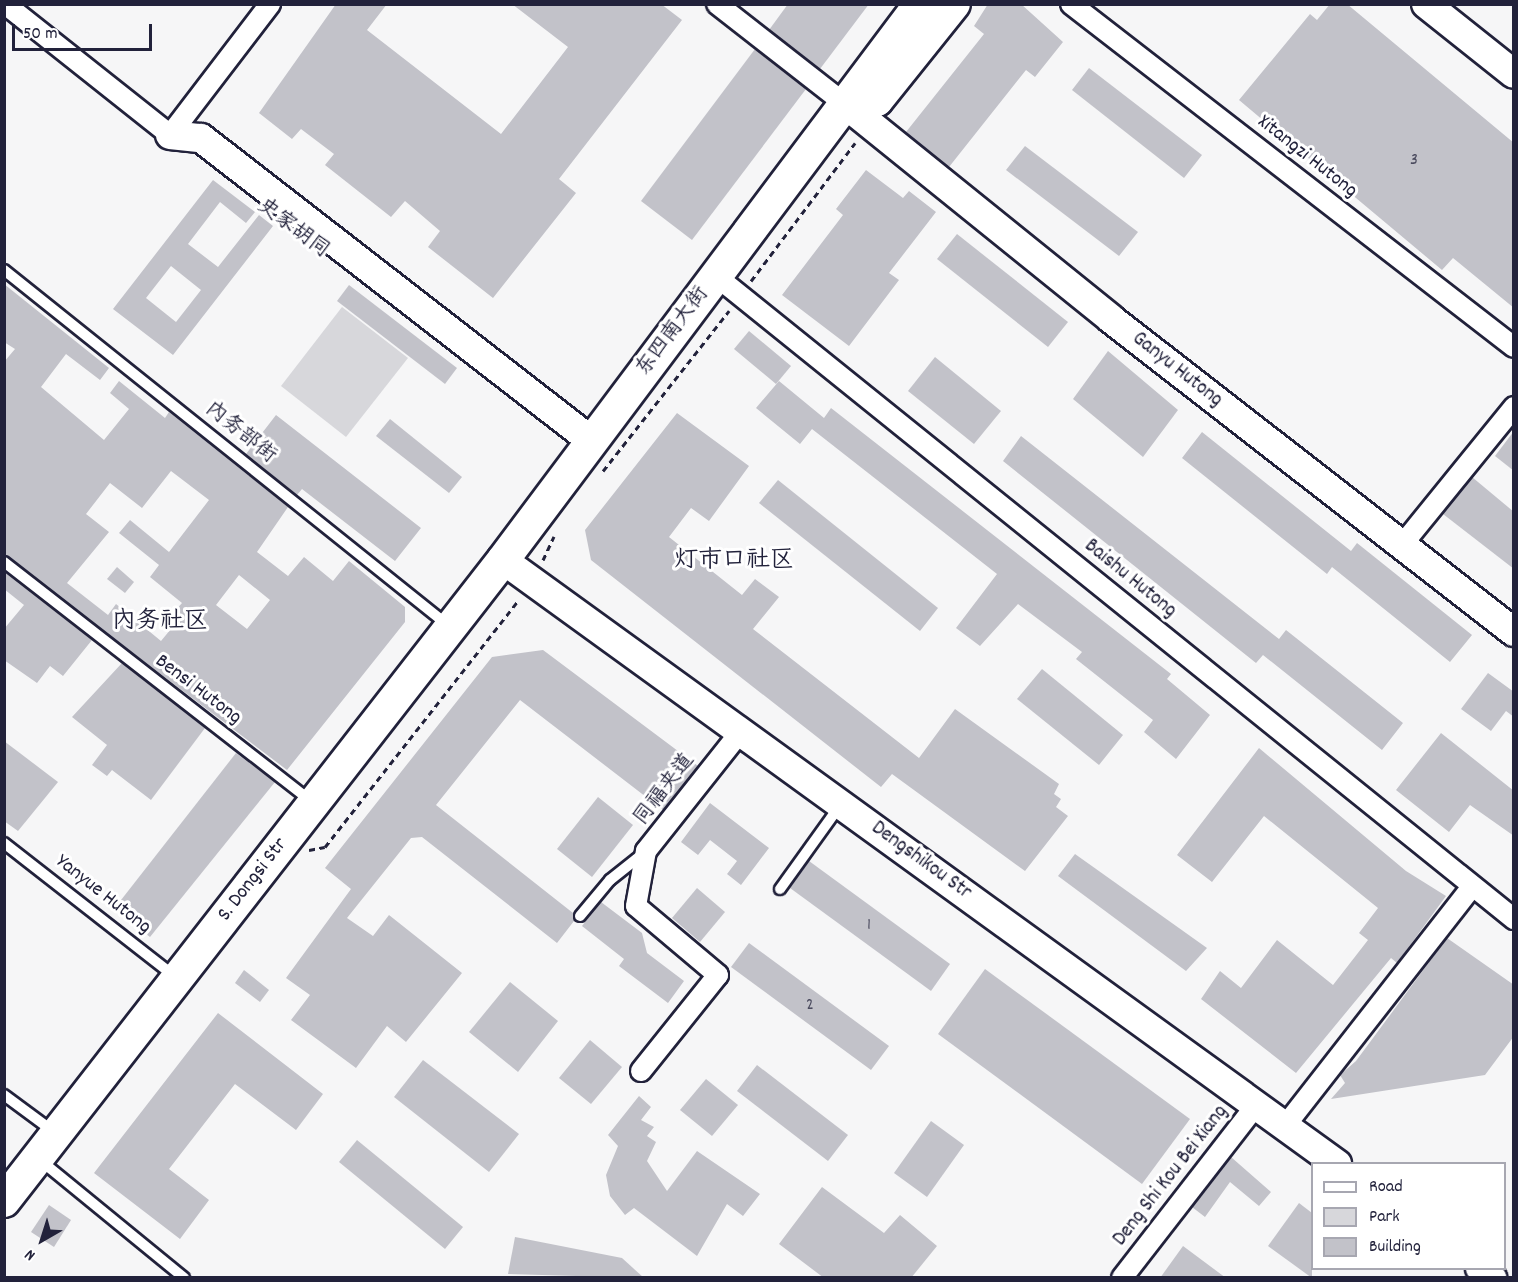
<!DOCTYPE html>
<meta charset="utf-8">
<style>
body{margin:0}
#map{position:relative;width:1518px;height:1282px;overflow:hidden;background:#f6f6f7;font-family:Dekko,"LXGW WenKai TC",sans-serif}
div>[style]{position:absolute}
[style*='--x']{left:calc(var(--x)*1px);top:calc(var(--y)*1px);width:calc(var(--w)*1px);rotate:calc(var(--a)*1deg)}
.green>*{inset:0;background:#d7d7db}
.building>*{inset:0;background:#c2c2c9}
.path>*{height:3px;margin-top:-1.5px;transform-origin:0;background:repeating-linear-gradient(90deg,#22223b 0 6px,transparent 0 10.5px)}
.roads{filter:drop-shadow(2px 0 #22223b) drop-shadow(-2px 0 #22223b) drop-shadow(0 2px #22223b) drop-shadow(0 -2px #22223b)}
.lane>*{height:10px;margin:-5px;padding:0 5px;transform-origin:5px;border-radius:5px;background:#fff}
.street>*{height:20px;margin:-10px;padding:0 10px;transform-origin:10px;border-radius:10px;background:#fff}
.secondary>*{height:28px;margin:-14px;padding:0 14px;transform-origin:14px;border-radius:14px;background:#fff}
.primary>*{height:32px;margin:-16px;padding:0 16px;transform-origin:16px;border-radius:16px;background:#fff}
span{translate:-50% -50%;white-space:nowrap;text-align:center;line-height:1.15;-webkit-text-stroke:6px #fff;paint-order:stroke}
.number-label{font-size:18px;color:#4a4a5e}
.number-label span{-webkit-text-stroke-width:0}
.street-label{font-size:21px;color:#22223b}
.quarter-label{font-size:24px;color:#22223b}
.frame{position:absolute;inset:0;border:6px solid #22223b;pointer-events:none}
.legend{position:absolute;left:1311px;top:1162px;width:195px;height:108px;box-sizing:border-box;background:#fff;border:2px solid #a7a7b1;margin:0;padding:8px 10px;list-style:none;font-size:18px;color:#22223b}
.legend li{display:flex;align-items:center;gap:12px;height:30px}
.legend b{width:30px;border:2px solid #a7a7b1}
.north{position:absolute;left:12px;top:1210px;width:60px;height:60px;-webkit-text-stroke:4px #fff;paint-order:stroke;rotate:219deg;font-size:16px;font-weight:700;line-height:24px;text-align:center;color:#22223b}
.north::after{content:'';display:block;margin:auto;width:21px;height:27px;background:#22223b;clip-path:polygon(50% 0,100% 100%,50% 72%,0 100%)}
.scale{position:absolute;left:12px;top:24px;width:140px;height:27px;box-sizing:border-box;border:3px solid #22223b;border-top:0;padding-left:8px;font-size:18px;line-height:21px;white-space:nowrap;color:#22223b;-webkit-text-stroke:4px #fff;paint-order:stroke}
</style>
<div id="map">
<div class="green">
<div style="clip-path:polygon(342px 307px,408px 358px,346px 437px,281px 386px)"></div>
</div>
<div class="building">
<div style="clip-path:polygon(336px 4px,387px 4px,367px 30px,501px 134px,568px 47px,512px 4px,661px 4px,682px 20px,559px 179px,576px 193px,493px 298px,428px 247px,440px 231px,405px 201px,391px 217px,325px 165px,334px 154px,301px 129px,292px 139px,259px 113px)"></div>
<div style="clip-path:polygon(788px 4px,869px 4px,820px 69px,769px 30px)"></div>
<div style="clip-path:polygon(988px 4px,1021px 4px,1063px 42px,1035px 77px,1026px 70px,949px 167px,906px 132px,984px 34px,974px 26px)"></div>
<div style="clip-path:polygon(1330px 4px,1347px 4px,1514px 143px,1514px 308px,1453px 258px,1442px 270px,1239px 100px,1310px 14px,1317px 20px)"></div>
<div style="clip-path:polygon(755px 49px,806px 89px,692px 240px,641px 201px)"></div>
<div style="clip-path:polygon(1089px 68px,1202px 155px,1184px 178px,1072px 90px)"></div>
<div style="clip-path:polygon(1025px 146px,1138px 232px,1119px 256px,1006px 170px)"></div>
<div style="clip-path:polygon(866px 170px,903px 198px,909px 191px,936px 212px,889px 273px,899px 280px,849px 346px,782px 295px,843px 215px,836px 209px)"></div>
<div style="clip-path:polygon(evenodd,213px 180px,255px 212px,246px 223px,220px 202px,188px 244px,218px 267px,259px 215px,273px 226px,173px 355px,113px 309px,213px 180px,171px 266px,201px 290px,176px 322px,146px 298px,171px 266px)"></div>
<div style="clip-path:polygon(957px 234px,1068px 322px,1048px 347px,937px 259px)"></div>
<div style="clip-path:polygon(evenodd,4px 284px,109px 368px,100px 380px,66px 354px,41px 387px,104px 440px,129px 409px,110px 393px,119px 381px,165px 418px,169px 412px,288px 507px,257px 552px,288px 576px,304px 557px,333px 581px,349px 561px,405px 607px,405px 622px,287px 770px,4px 555px,4px 362px,15px 349px,4px 342px,4px 284px,171px 471px,209px 500px,169px 552px,130px 520px,119px 533px,159px 565px,150px 577px,182px 603px,173px 613px,180px 618px,161px 641px,116px 604px,108px 615px,67px 583px,109px 532px,86px 514px,110px 483px,142px 508px,171px 471px,4px 284px,239px 575px,270px 600px,247px 629px,216px 605px,239px 575px)"></div>
<div style="clip-path:polygon(349px 285px,457px 368px,445px 384px,337px 301px)"></div>
<div style="clip-path:polygon(749px 331px,791px 366px,776px 384px,734px 349px)"></div>
<div style="clip-path:polygon(1108px 351px,1178px 410px,1143px 457px,1073px 399px)"></div>
<div style="clip-path:polygon(935px 357px,1001px 411px,974px 444px,908px 391px)"></div>
<div style="clip-path:polygon(779px 381px,824px 418px,831px 408px,1171px 674px,1167px 679px,1210px 715px,1176px 759px,1144px 732px,1153px 720px,1076px 659px,1082px 652px,1018px 604px,980px 646px,956px 628px,997px 574px,812px 429px,800px 444px,756px 408px)"></div>
<div style="clip-path:polygon(677px 413px,749px 466px,709px 521px,691px 508px,669px 537px,742px 595px,755px 579px,779px 597px,753px 629px,919px 758px,955px 709px,1059px 784px,1054px 794px,1061px 799px,1056px 807px,1068px 816px,1025px 871px,892px 774px,881px 787px,591px 560px,585px 530px)"></div>
<div style="clip-path:polygon(276px 415px,421px 528px,395px 561px,302px 489px,297px 495px,246px 454px)"></div>
<div style="clip-path:polygon(390px 419px,462px 477px,449px 493px,376px 436px)"></div>
<div style="clip-path:polygon(1514px 431px,1514px 471px,1495px 456px)"></div>
<div style="clip-path:polygon(1202px 432px,1351px 551px,1357px 543px,1472px 635px,1450px 662px,1332px 567px,1327px 574px,1182px 458px)"></div>
<div style="clip-path:polygon(1021px 436px,1279px 639px,1286px 630px,1403px 723px,1382px 750px,1263px 655px,1256px 663px,1003px 461px)"></div>
<div style="clip-path:polygon(1472px 477px,1514px 512px,1514px 569px,1443px 514px)"></div>
<div style="clip-path:polygon(778px 480px,938px 608px,920px 631px,759px 503px)"></div>
<div style="clip-path:polygon(117px 567px,134px 582px,125px 593px,107px 579px)"></div>
<div style="clip-path:polygon(4px 572px,92px 640px,63px 676px,50px 666px,37px 683px,4px 660px,4px 629px,24px 605px,4px 589px)"></div>
<div style="clip-path:polygon(543px 650px,698px 766px,663px 810px,520px 700px,436px 805px,573px 913px,574px 921px,557px 943px,422px 837px,411px 838px,347px 918px,373px 936px,389px 915px,462px 973px,406px 1042px,387px 1026px,356px 1068px,291px 1020px,310px 995px,286px 978px,351px 889px,325px 868px,492px 657px)"></div>
<div style="clip-path:polygon(122px 663px,205px 728px,151px 800px,112px 770px,107px 776px,92px 765px,107px 745px,72px 717px)"></div>
<div style="clip-path:polygon(1042px 669px,1123px 735px,1099px 765px,1017px 699px)"></div>
<div style="clip-path:polygon(1488px 673px,1514px 692px,1514px 717px,1506px 711px,1491px 731px,1461px 709px)"></div>
<div style="clip-path:polygon(1441px 733px,1514px 791px,1514px 836px,1470px 805px,1449px 832px,1396px 790px)"></div>
<div style="clip-path:polygon(4px 741px,58px 782px,18px 831px,4px 821px)"></div>
<div style="clip-path:polygon(1259px 748px,1406px 871px,1446px 896px,1397px 963px,1391px 958px,1296px 1073px,1201px 999px,1220px 971px,1241px 988px,1277px 940px,1333px 985px,1368px 940px,1359px 933px,1378px 908px,1264px 816px,1212px 882px,1177px 855px)"></div>
<div style="clip-path:polygon(236px 753px,275px 782px,150px 937px,114px 909px)"></div>
<div style="clip-path:polygon(598px 797px,633px 825px,592px 877px,557px 849px)"></div>
<div style="clip-path:polygon(710px 803px,769px 848px,741px 885px,727px 874px,737px 861px,710px 840px,698px 855px,681px 842px)"></div>
<div style="clip-path:polygon(1075px 854px,1207px 948px,1186px 971px,1058px 876px)"></div>
<div style="clip-path:polygon(809px 861px,950px 964px,931px 991px,790px 888px)"></div>
<div style="clip-path:polygon(697px 888px,725px 912px,700px 942px,672px 918px)"></div>
<div style="clip-path:polygon(601px 902px,642px 933px,647px 953px,684px 981px,668px 1003px,619px 966px,624px 959px,582px 926px)"></div>
<div style="clip-path:polygon(1447px 938px,1514px 985px,1514px 1036px,1485px 1075px,1331px 1099px,1345px 1083px,1340px 1075px,1356px 1061px)"></div>
<div style="clip-path:polygon(749px 943px,889px 1046px,871px 1070px,731px 967px)"></div>
<div style="clip-path:polygon(985px 969px,1190px 1119px,1142px 1184px,938px 1034px)"></div>
<div style="clip-path:polygon(244px 970px,269px 990px,260px 1002px,235px 983px)"></div>
<div style="clip-path:polygon(510px 982px,558px 1021px,518px 1072px,469px 1032px)"></div>
<div style="clip-path:polygon(218px 1013px,323px 1094px,296px 1130px,235px 1084px,169px 1169px,209px 1200px,180px 1239px,94px 1173px)"></div>
<div style="clip-path:polygon(590px 1040px,622px 1067px,591px 1104px,559px 1078px)"></div>
<div style="clip-path:polygon(423px 1060px,519px 1134px,489px 1172px,394px 1097px)"></div>
<div style="clip-path:polygon(757px 1065px,848px 1135px,828px 1161px,737px 1091px)"></div>
<div style="clip-path:polygon(706px 1079px,738px 1105px,712px 1136px,680px 1110px)"></div>
<div style="clip-path:polygon(639px 1096px,651px 1107px,641px 1120px,654px 1127px,647px 1136px,656px 1142px,647px 1161px,667px 1191px,697px 1151px,760px 1194px,743px 1216px,727px 1204px,697px 1256px,634px 1208px,625px 1215px,610px 1196px,606px 1175px,618px 1146px,608px 1135px)"></div>
<div style="clip-path:polygon(931px 1121px,964px 1145px,927px 1197px,894px 1173px)"></div>
<div style="clip-path:polygon(357px 1140px,463px 1227px,445px 1249px,339px 1162px)"></div>
<div style="clip-path:polygon(1231px 1157px,1271px 1192px,1259px 1206px,1230px 1182px,1205px 1217px,1192px 1207px)"></div>
<div style="clip-path:polygon(822px 1187px,884px 1233px,900px 1215px,937px 1246px,911px 1278px,824px 1278px,779px 1244px)"></div>
<div style="clip-path:polygon(1299px 1203px,1312px 1213px,1312px 1278px,1268px 1246px)"></div>
<div style="clip-path:polygon(49px 1205px,71px 1220px,54px 1247px,31px 1232px)"></div>
<div style="clip-path:polygon(515px 1237px,622px 1258px,644px 1278px,508px 1274px)"></div>
<div style="clip-path:polygon(1183px 1246px,1226px 1278px,1160px 1278px)"></div>
</div>
<div class="path">
<div style="--x:751;--y:281;--w:173;--a:-53"></div>
<div style="--x:603;--y:471;--w:204;--a:-51.8"></div>
<div style="--x:543;--y:560;--w:26;--a:-65"></div>
<div style="--x:309;--y:850;--w:16;--a:-11"></div>
<div style="--x:325;--y:847;--w:313;--a:-51.9"></div>
</div>
<div class="roads">
<div class="lane">
<div style="--x:4;--y:270;--w:570;--a:38.66"></div>
<div style="--x:4;--y:562;--w:390;--a:37.9"></div>
<div style="--x:4;--y:843;--w:216;--a:38"></div>
<div style="--x:780;--y:889;--w:105;--a:-54.3"></div>
<div style="--x:580;--y:916;--w:47;--a:-50.2"></div>
<div style="--x:610;--y:880;--w:43;--a:-38.5"></div>
<div style="--x:4;--y:1095;--w:62;--a:36.5"></div>
<div style="--x:40;--y:1160;--w:186;--a:39.3"></div>
</div>
<div class="street">
<div style="--x:5;--y:4;--w:211;--a:38.4"></div>
<div style="--x:170;--y:135;--w:165;--a:-52.6"></div>
<div style="--x:717;--y:4;--w:162;--a:38"></div>
<div style="--x:1071;--y:4;--w:560;--a:37.75"></div>
<div style="--x:716;--y:276;--w:1025;--a:38.86"></div>
<div style="--x:1402;--y:545;--w:178;--a:-50.9"></div>
<div style="--x:641;--y:1071;--w:123;--a:-51.3"></div>
<div style="--x:718;--y:975;--w:107;--a:-139.9"></div>
<div style="--x:636;--y:906;--w:56;--a:-79.7"></div>
<div style="--x:646;--y:851;--w:153;--a:-51.6"></div>
<div style="--x:1285;--y:1126;--w:303;--a:-52"></div>
<div style="--x:1122;--y:1278;--w:220;--a:-52.2"></div>
</div>
<div class="secondary">
<div style="--x:1426;--y:4;--w:112;--a:38.5"></div>
<div style="--x:845;--y:104;--w:342;--a:38.9"></div>
<div style="--x:1111;--y:319;--w:510;--a:37.84"></div>
<div style="--x:170;--y:135;--w:31;--a:6"></div>
<div style="--x:201;--y:138;--w:494;--a:37.8"></div>
<div style="--x:503;--y:560;--w:1030;--a:35.91"></div>
<div style="--x:1480;--y:1268;--w:16;--a:40"></div>
</div>
<div class="primary">
<div style="--x:845;--y:104;--w:32;--a:-7"></div>
<div style="--x:877;--y:100;--w:123;--a:-51.3"></div>
<div style="--x:4;--y:1201;--w:812;--a:-52.1"></div>
<div style="--x:503;--y:560;--w:695;--a:-53.13"></div>
</div>
</div>
<div class="number-label">
<span style="left:1414px;top:161px">3</span>
<span style="left:869px;top:926px">1</span>
<span style="left:810px;top:1006px">2</span>
</div>
<div class="street-label">
<span style="left:1307px;top:157px;rotate:38deg">Xitangzi Hutong</span>
<span style="left:293px;top:229px;rotate:37deg">史家胡同</span>
<span style="left:673px;top:332px;rotate:-53deg">东四南大街</span>
<span style="left:1177px;top:370px;rotate:38deg">Ganyu Hutong</span>
<span style="left:240px;top:433px;rotate:39deg">内务部街</span>
<span style="left:1130px;top:579px;rotate:39deg">Baishu Hutong</span>
<span style="left:198px;top:690px;rotate:37deg">Bensi Hutong</span>
<span style="left:665px;top:790px;rotate:-52deg">同福夹道</span>
<span style="left:921px;top:861px;rotate:36deg">Dengshikou Str</span>
<span style="left:253px;top:880px;rotate:-52deg">S. Dongsi Str</span>
<span style="left:103px;top:895px;rotate:38deg">Yanyue Hutong</span>
<span style="left:1171px;top:1176px;rotate:-52deg">Deng Shi Kou Bei Xiang</span>
</div>
<div class="quarter-label">
<span style="left:734px;top:562px">灯市口社区</span>
<span style="left:160px;top:623px">内务社区</span>
</div>
<div class="frame"></div>
<ul class="legend">
<li><b style="height:8px;background:#fff"></b>Road</li>
<li><b style="height:16px;background:#d7d7db"></b>Park</li>
<li><b style="height:16px;background:#c2c2c9"></b>Building</li>
</ul>
<div class="north">N</div>
<div class="scale">50 m</div>
</div>
